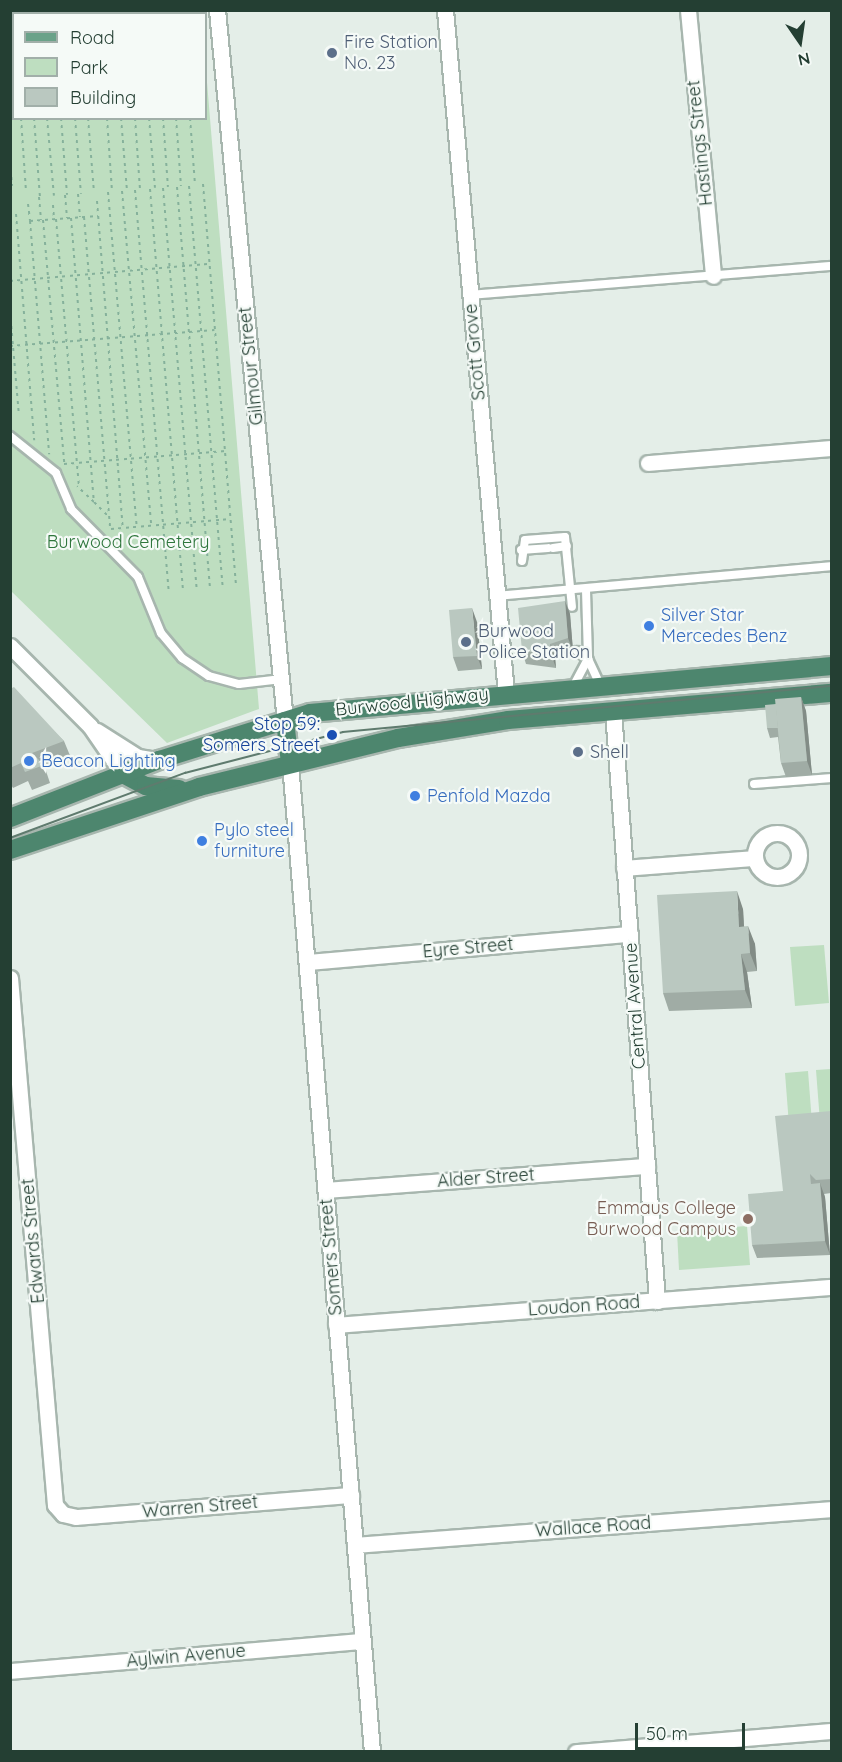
<!DOCTYPE html>
<style>
body{margin:0}
#map{position:relative;width:842px;height:1762px;overflow:hidden;background:#e4eee8;font-family:Quicksand,sans-serif}
div>[style]{position:absolute}
[style*='--x']{left:calc(var(--x)*1px);top:calc(var(--y)*1px);width:calc(var(--w)*1px);rotate:calc(var(--a)*1deg)}
.green>*{inset:0;background:#bedec0}
.path>*{height:2px;margin-top:-1px;transform-origin:0;background:repeating-linear-gradient(90deg,#85b19b 0 3px,transparent 0 7.5px)}
.roads{filter:drop-shadow(2px 0 #a7b6ae) drop-shadow(-2px 0 #a7b6ae) drop-shadow(0 2px #a7b6ae) drop-shadow(0 -2px #a7b6ae)}
.service>*{height:8px;margin:-4px;padding:0 4px;transform-origin:4px;border-radius:4px;background:#fff}
.minor>*{height:15px;margin:-7.5px;padding:0 7.5px;transform-origin:7.5px;border-radius:7.5px;background:#fff}
.minor>.ring{margin:-7.5px;padding:0;box-sizing:content-box;background:none;border:15px solid #fff;border-radius:50%}
.primary>*{height:18px;margin:-9px;padding:0 9px;transform-origin:9px;border-radius:9px;background:#6aa289}
.trunk>*{height:18px;margin:-9px;padding:0 9px;transform-origin:9px;border-radius:9px;background:#4d866e}
.tram>*{height:1.5px;margin:-0.75px;padding:0 0.75px;transform-origin:0.75px;border-radius:0.75px;background:#5f7b6e}
.wall>*{inset:0;background:#a0aca5}
.shaded-wall>*{inset:0;background:#828c86}
.building>*{inset:0;background:#bac8c0}
.dots>*{width:16px;height:16px;translate:-50% -50%;box-sizing:border-box;border:3px solid #f5faf7;border-radius:50%}
span{translate:-50% -50%;white-space:nowrap;text-align:center;line-height:1.15;-webkit-text-stroke:4.5px #f5faf7;paint-order:stroke}
.service-label{font-size:18px;color:#4e5e75}
.left{translate:0 -50%;text-align:left}
.street-label{font-size:18px;color:#243f33}
.park-label{font-size:18px;color:#2e763c}
.shop-label{font-size:18px;color:#366cbe}
.transit-label{font-size:18px;color:#164399}
.right{translate:-100% -50%;text-align:right}
.education-label{font-size:18px;color:#785e54}
.frame{position:absolute;inset:0;border:12px solid #243f33;pointer-events:none}
.legend{position:absolute;left:12px;top:12px;width:195px;height:108px;box-sizing:border-box;background:#f5faf7;border:2px solid #a1afa9;margin:0;padding:8px 10px;list-style:none;font-size:18px;color:#243f33}
.legend li{display:flex;align-items:center;gap:12px;height:30px}
.legend b{width:30px;border:2px solid #a1afa9}
.north{position:absolute;left:770px;top:12px;width:60px;height:60px;-webkit-text-stroke:4px #f5faf7;paint-order:stroke;rotate:167deg;font-size:16px;font-weight:700;line-height:24px;text-align:center;color:#243f33}
.north::after{content:'';display:block;margin:auto;width:21px;height:27px;background:#243f33;clip-path:polygon(50% 0,100% 100%,50% 72%,0 100%)}
.scale{position:absolute;left:635px;top:1723px;width:110px;height:27px;box-sizing:border-box;border:3px solid #243f33;border-top:0;padding-left:8px;font-size:18px;line-height:21px;white-space:nowrap;color:#243f33;-webkit-text-stroke:4px #f5faf7;paint-order:stroke}
</style>
<div id="map">
<div class="green">
<div style="clip-path:polygon(11px 42px,14px 118px,206px 118px,206px 70px,259px 709px,167px 743px,11px 591px)"></div>
<div style="clip-path:polygon(824px 945px,829px 1003px,795px 1006px,790px 947px)"></div>
<div style="clip-path:polygon(831px 1069px,831px 1121px,820px 1122px,816px 1070px)"></div>
<div style="clip-path:polygon(808px 1071px,812px 1123px,789px 1125px,785px 1073px)"></div>
<div style="clip-path:polygon(747px 1226px,750px 1265px,679px 1270px,677px 1231px)"></div>
</div>
<div class="path">
<div style="--x:21;--y:118;--w:74;--a:86.1"></div>
<div style="--x:34;--y:118;--w:79;--a:85.7"></div>
<div style="--x:47;--y:118;--w:78;--a:84.9"></div>
<div style="--x:61;--y:118;--w:77;--a:85.5"></div>
<div style="--x:75;--y:118;--w:76;--a:85.5"></div>
<div style="--x:88;--y:118;--w:75;--a:85.4"></div>
<div style="--x:107;--y:118;--w:74;--a:86.1"></div>
<div style="--x:121;--y:118;--w:73;--a:85.3"></div>
<div style="--x:135;--y:118;--w:72;--a:86"></div>
<div style="--x:149;--y:118;--w:70;--a:85.1"></div>
<div style="--x:163;--y:118;--w:69;--a:85.9"></div>
<div style="--x:176;--y:118;--w:68;--a:85.8"></div>
<div style="--x:190;--y:118;--w:67;--a:85.7"></div>
<div style="--x:10;--y:119;--w:4;--a:-14"></div>
<div style="--x:10;--y:162;--w:24;--a:85"></div>
<div style="--x:203;--y:184;--w:404;--a:85.3"></div>
<div style="--x:189;--y:186;--w:403;--a:85.2"></div>
<div style="--x:177;--y:187;--w:403;--a:85.3"></div>
<div style="--x:163;--y:188;--w:403;--a:85.2"></div>
<div style="--x:150;--y:189;--w:404;--a:85.3"></div>
<div style="--x:135;--y:190;--w:404;--a:85.2"></div>
<div style="--x:122;--y:191;--w:335;--a:85"></div>
<div style="--x:108;--y:192;--w:336;--a:85.1"></div>
<div style="--x:78;--y:194;--w:23;--a:85"></div>
<div style="--x:65;--y:195;--w:23;--a:85"></div>
<div style="--x:39;--y:197;--w:23;--a:85"></div>
<div style="--x:97;--y:201;--w:328;--a:85.5"></div>
<div style="--x:28;--y:204;--w:17;--a:83"></div>
<div style="--x:30;--y:221;--w:68;--a:-4.2"></div>
<div style="--x:53;--y:205;--w:14;--a:86"></div>
<div style="--x:16;--y:214;--w:227;--a:85.4"></div>
<div style="--x:84;--y:217;--w:313;--a:85.2"></div>
<div style="--x:71;--y:218;--w:285;--a:85.4"></div>
<div style="--x:94;--y:502;--w:23;--a:-137"></div>
<div style="--x:56;--y:219;--w:270;--a:85.1"></div>
<div style="--x:43;--y:220;--w:243;--a:85"></div>
<div style="--x:30;--y:221;--w:234;--a:85.3"></div>
<div style="--x:10;--y:281;--w:201;--a:-4.9"></div>
<div style="--x:10;--y:311;--w:104;--a:85.1"></div>
<div style="--x:10;--y:346;--w:205;--a:-4.5"></div>
<div style="--x:64;--y:464;--w:162;--a:-4.6"></div>
<div style="--x:94;--y:502;--w:21;--a:45"></div>
<div style="--x:111;--y:529;--w:120;--a:-4.8"></div>
</div>
<div class="roads">
<div class="service">
<div style="--x:470;--y:295;--w:363;--a:-4.6"></div>
<div style="--x:10;--y:436;--w:59;--a:38.8"></div>
<div style="--x:56;--y:473;--w:39;--a:67"></div>
<div style="--x:71;--y:509;--w:95;--a:45.4"></div>
<div style="--x:138;--y:577;--w:61;--a:67.7"></div>
<div style="--x:161;--y:633;--w:33;--a:50"></div>
<div style="--x:182;--y:658;--w:32;--a:34"></div>
<div style="--x:209;--y:676;--w:31;--a:15"></div>
<div style="--x:239;--y:684;--w:43;--a:-6.6"></div>
<div style="--x:553;--y:548;--w:14;--a:-8"></div>
<div style="--x:521;--y:550;--w:27;--a:-4"></div>
<div style="--x:522;--y:561;--w:21;--a:-82"></div>
<div style="--x:525;--y:540;--w:40;--a:-4.3"></div>
<div style="--x:565;--y:537;--w:70;--a:84.3"></div>
<div style="--x:586;--y:590;--w:69;--a:88.3"></div>
<div style="--x:588;--y:659;--w:29;--a:65"></div>
<div style="--x:497;--y:596;--w:336;--a:-5.1"></div>
<div style="--x:577;--y:651;--w:14;--a:36"></div>
<div style="--x:573;--y:687;--w:32;--a:-62"></div>
<div style="--x:754;--y:784;--w:78;--a:-4.4"></div>
</div>
<div class="minor">
<div style="--x:217;--y:10;--w:714;--a:84.54"></div>
<div style="--x:445;--y:10;--w:686;--a:84.9"></div>
<div style="--x:688;--y:10;--w:267;--a:84.6"></div>
<div style="--x:648;--y:463;--w:185;--a:-4.7"></div>
<div style="--x:10;--y:646;--w:113;--a:45"></div>
<div style="--x:90;--y:726;--w:58;--a:55.5"></div>
<div style="--x:613;--y:711;--w:592;--a:85.73"></div>
<div style="--x:97;--y:731;--w:49;--a:32.4"></div>
<div style="--x:138;--y:757;--w:20;--a:9"></div>
<div style="--x:290;--y:763;--w:992;--a:85.26"></div>
<div class="ring" style="left:755px;top:833px;width:29px;height:29px"></div>
<div style="--x:624;--y:868;--w:131;--a:-4.4"></div>
<div style="--x:307;--y:962;--w:324;--a:-5"></div>
<div style="--x:10;--y:978;--w:529;--a:85.12"></div>
<div style="--x:55;--y:1505;--w:12;--a:48"></div>
<div style="--x:63;--y:1514;--w:13;--a:13"></div>
<div style="--x:76;--y:1517;--w:276;--a:-4.6"></div>
<div style="--x:326;--y:1190;--w:322;--a:-4.3"></div>
<div style="--x:336;--y:1325;--w:497;--a:-4.4"></div>
<div style="--x:355;--y:1545;--w:478;--a:-4.3"></div>
<div style="--x:10;--y:1671;--w:353;--a:-4.9"></div>
<div style="--x:576;--y:1752;--w:257;--a:-4.7"></div>
</div>
<div class="primary">
<div style="--x:108;--y:14;--w:37;--a:-6"></div>
<div style="--x:10;--y:21;--w:4;--a:0"></div>
</div>
<div class="trunk">
<div style="--x:285;--y:721;--w:42;--a:83.2"></div>
<div style="--x:123;--y:774;--w:26;--a:28"></div>
<div style="--x:146;--y:786;--w:33;--a:5"></div>
<div style="--x:10;--y:818;--w:160;--a:-21.3"></div>
<div style="--x:159;--y:760;--w:158;--a:-17.3"></div>
<div style="--x:310;--y:713;--w:524;--a:-5.14"></div>
<div style="--x:10;--y:850;--w:199;--a:-18.4"></div>
<div style="--x:199;--y:787;--w:205;--a:-13.8"></div>
<div style="--x:398;--y:738;--w:111;--a:-9.3"></div>
<div style="--x:508;--y:720;--w:325;--a:-4.8"></div>
</div>
</div>
<div class="tram">
<div style="--x:10;--y:838;--w:187;--a:-20.4"></div>
<div style="--x:185;--y:773;--w:163;--a:-14.5"></div>
<div style="--x:343;--y:732;--w:491;--a:-5.4"></div>
</div>
<div class="wall">
<div style="clip-path:polygon(565px 601px,570px 614px,573px 651px,555px 657px,556px 668px,526px 664px,522px 651px)"></div>
<div style="clip-path:polygon(477px 622px,482px 669px,458px 671px,453px 657px)"></div>
<div style="clip-path:polygon(10px 689px,64px 741px,71px 758px,45px 768px,50px 783px,32px 790px,28px 781px,13px 788px,10px 783px)"></div>
<div style="clip-path:polygon(801px 697px,806px 711px,812px 775px,786px 777px,781px 763px,778px 737px,770px 738px,767px 728px,776px 704px)"></div>
<div style="clip-path:polygon(743px 909px,744px 926px,755px 944px,757px 971px,747px 972px,752px 1008px,669px 1011px,663px 993px)"></div>
<div style="clip-path:polygon(831px 1111px,831px 1193px,824px 1194px,825px 1197px,830px 1255px,757px 1258px,752px 1245px)"></div>
</div>
<div class="shaded-wall">
<div style="clip-path:polygon(565px 601px,570px 614px,573px 651px,568px 638px)"></div>
<div style="clip-path:polygon(472px 608px,477px 622px,482px 669px,477px 656px)"></div>
<div style="clip-path:polygon(550px 644px,555px 657px,556px 668px,551px 654px)"></div>
<div style="clip-path:polygon(801px 697px,806px 711px,812px 775px,807px 761px)"></div>
<div style="clip-path:polygon(737px 891px,743px 909px,745px 945px,739px 927px)"></div>
<div style="clip-path:polygon(748px 926px,755px 944px,757px 971px,750px 953px)"></div>
<div style="clip-path:polygon(741px 954px,747px 972px,752px 1008px,745px 990px)"></div>
<div style="clip-path:polygon(820px 1183px,825px 1197px,830px 1255px,825px 1241px)"></div>
</div>
<div class="building">
<div style="clip-path:polygon(565px 601px,568px 638px,550px 644px,551px 654px,522px 651px,518px 608px)"></div>
<div style="clip-path:polygon(472px 608px,477px 656px,453px 657px,449px 610px)"></div>
<div style="clip-path:polygon(14px 687px,64px 741px,32px 753px,44px 765px,25px 772px,21px 763px,10px 768px,10px 689px)"></div>
<div style="clip-path:polygon(801px 697px,807px 761px,781px 763px,775px 699px)"></div>
<div style="clip-path:polygon(776px 704px,778px 728px,767px 728px,765px 705px)"></div>
<div style="clip-path:polygon(737px 891px,739px 927px,748px 926px,750px 953px,741px 954px,745px 990px,663px 993px,657px 895px)"></div>
<div style="clip-path:polygon(831px 1111px,831px 1179px,816px 1180px,810px 1174px,811px 1184px,820px 1183px,825px 1241px,752px 1245px,748px 1194px,783px 1191px,775px 1116px)"></div>
</div>
<div class="dots">
<div style="left:332px;top:53px;background:#5c6f8a"></div>
<div style="left:649px;top:626px;background:#3f7fe0"></div>
<div style="left:466px;top:642px;background:#5c6f8a"></div>
<div style="left:332px;top:735px;background:#1a4fb4"></div>
<div style="left:578px;top:752px;background:#5c6f8a"></div>
<div style="left:29px;top:761px;background:#3f7fe0"></div>
<div style="left:415px;top:796px;background:#3f7fe0"></div>
<div style="left:202px;top:841px;background:#3f7fe0"></div>
<div style="left:748px;top:1219px;background:#8d6e63"></div>
</div>
<div class="service-label">
<span class="left" style="left:344px;top:53px">Fire Station<br>No. 23</span>
<span class="left" style="left:478px;top:642px">Burwood<br>Police Station</span>
<span class="left" style="left:590px;top:752px">Shell</span>
</div>
<div class="street-label">
<span style="left:700px;top:143px;rotate:-96deg">Hastings Street</span>
<span style="left:475px;top:352px;rotate:-95deg">Scott Grove</span>
<span style="left:251px;top:366px;rotate:-96deg">Gilmour Street</span>
<span style="left:412px;top:702px;rotate:-6deg">Burwood Highway</span>
<span style="left:468px;top:948px;rotate:-5deg">Eyre Street</span>
<span style="left:635px;top:1006px;rotate:-94deg">Central Avenue</span>
<span style="left:486px;top:1178px;rotate:-4deg">Alder Street</span>
<span style="left:33px;top:1241px;rotate:-95deg">Edwards Street</span>
<span style="left:331px;top:1257px;rotate:-95deg">Somers Street</span>
<span style="left:584px;top:1306px;rotate:-4deg">Loudon Road</span>
<span style="left:200px;top:1507px;rotate:-5deg">Warren Street</span>
<span style="left:593px;top:1527px;rotate:-4deg">Wallace Road</span>
<span style="left:186px;top:1656px;rotate:-5deg">Aylwin Avenue</span>
</div>
<div class="park-label">
<span style="left:128px;top:542px">Burwood Cemetery</span>
</div>
<div class="shop-label">
<span class="left" style="left:661px;top:626px">Silver Star<br>Mercedes Benz</span>
<span class="left" style="left:41px;top:761px">Beacon Lighting</span>
<span class="left" style="left:427px;top:796px">Penfold Mazda</span>
<span class="left" style="left:214px;top:841px">Pylo steel<br>furniture</span>
</div>
<div class="transit-label">
<span class="right" style="left:320px;top:735px">Stop 59:<br>Somers Street</span>
</div>
<div class="education-label">
<span class="right" style="left:736px;top:1219px">Emmaus College<br>Burwood Campus</span>
</div>
<div class="frame"></div>
<ul class="legend">
<li><b style="height:8px;background:#6aa289"></b>Road</li>
<li><b style="height:16px;background:#bedec0"></b>Park</li>
<li><b style="height:16px;background:#bac8c0"></b>Building</li>
</ul>
<div class="north">N</div>
<div class="scale">50 m</div>
</div>
